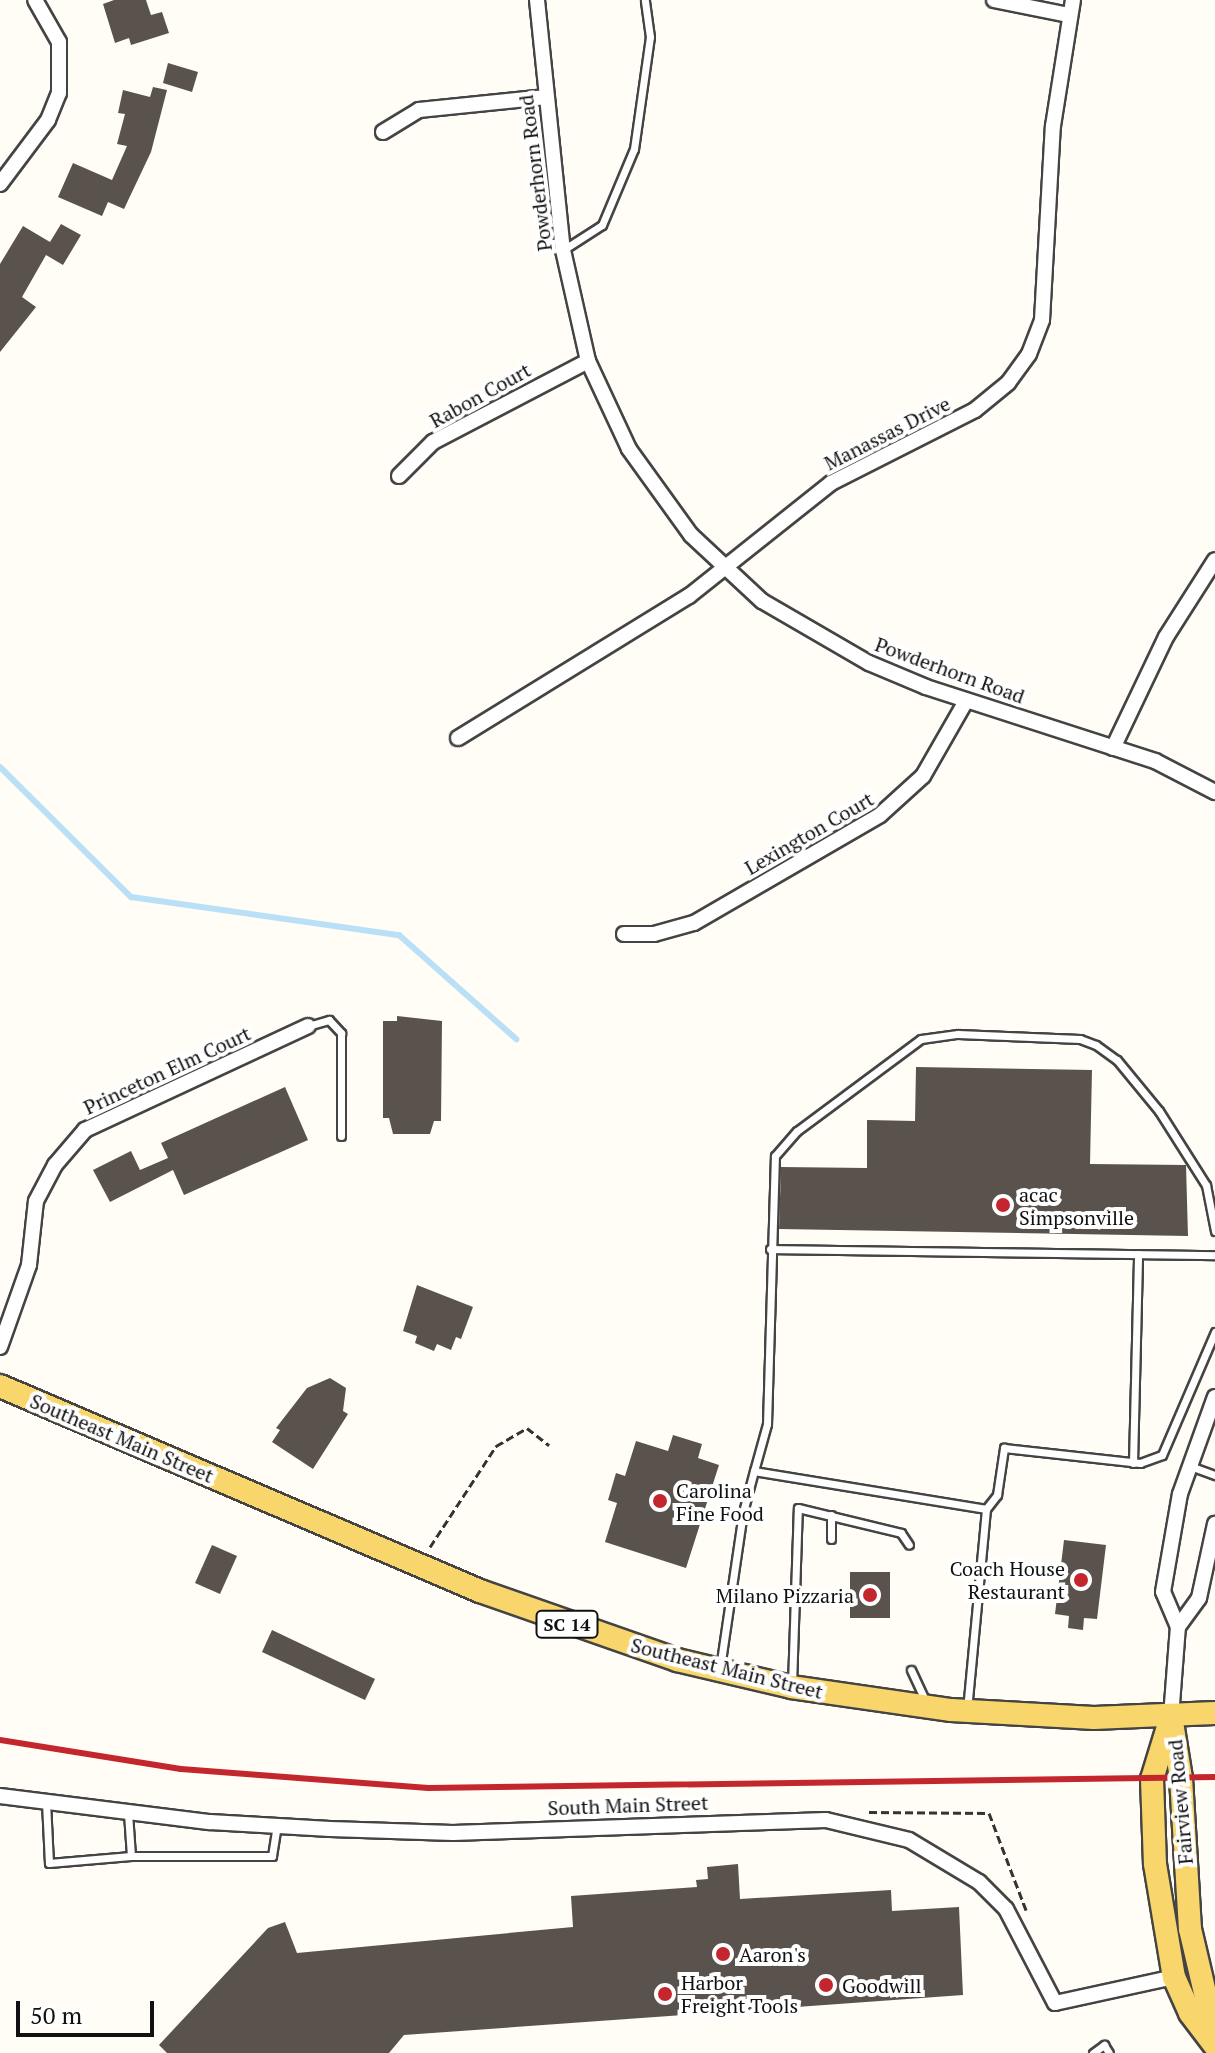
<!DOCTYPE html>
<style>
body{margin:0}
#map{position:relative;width:1215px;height:2053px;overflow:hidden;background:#fffdf5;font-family:"PT Serif",serif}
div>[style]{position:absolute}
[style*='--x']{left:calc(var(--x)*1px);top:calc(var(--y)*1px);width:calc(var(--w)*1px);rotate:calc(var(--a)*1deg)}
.stream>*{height:6px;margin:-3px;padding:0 3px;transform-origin:3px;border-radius:3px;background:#b9e0f7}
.building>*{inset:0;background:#5a524d}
.path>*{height:3px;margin-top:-1.5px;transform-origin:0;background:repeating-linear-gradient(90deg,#333 0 8px,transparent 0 12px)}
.roads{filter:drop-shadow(2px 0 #444) drop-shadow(-2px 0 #444) drop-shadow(0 2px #444) drop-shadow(0 -2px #444)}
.lane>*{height:7px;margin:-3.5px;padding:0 3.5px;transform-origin:3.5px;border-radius:3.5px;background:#fff}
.street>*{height:14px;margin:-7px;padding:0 7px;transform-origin:7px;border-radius:7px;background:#fff}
.primary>*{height:22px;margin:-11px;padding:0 11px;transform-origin:11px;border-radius:11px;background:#f9d66b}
.rail>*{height:6px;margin:-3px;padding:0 3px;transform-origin:3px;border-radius:3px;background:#c4262e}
.dots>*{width:22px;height:22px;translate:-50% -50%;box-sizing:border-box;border:4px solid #fff;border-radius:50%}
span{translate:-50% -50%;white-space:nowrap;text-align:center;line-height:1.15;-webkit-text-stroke:8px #fff;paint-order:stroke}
.shield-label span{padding:2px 6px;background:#fff;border:2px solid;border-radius:6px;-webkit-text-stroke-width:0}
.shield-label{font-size:18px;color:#111;font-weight:700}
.street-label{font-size:20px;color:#111}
.poi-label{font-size:20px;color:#111}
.left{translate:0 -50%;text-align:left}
.right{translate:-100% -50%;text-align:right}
.scale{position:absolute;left:16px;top:2001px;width:138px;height:36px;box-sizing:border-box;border:4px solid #111;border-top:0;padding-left:10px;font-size:24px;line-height:28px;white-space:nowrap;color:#111;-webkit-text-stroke:6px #fff;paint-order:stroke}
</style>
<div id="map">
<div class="stream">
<div style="--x:0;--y:767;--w:185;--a:44.8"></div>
<div style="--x:131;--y:897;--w:271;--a:8.1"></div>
<div style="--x:399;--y:935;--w:157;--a:41.6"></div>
</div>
<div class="building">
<div style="clip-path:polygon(114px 0,146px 0,151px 15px,162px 12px,169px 33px,131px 45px,129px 38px,115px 43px,103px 4px)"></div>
<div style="clip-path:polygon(168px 63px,198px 72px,192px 92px,163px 83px)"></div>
<div style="clip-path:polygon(153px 87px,167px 90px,151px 152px,124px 209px,108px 202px,102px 216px,58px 197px,73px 163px,112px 180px,127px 146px,117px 144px,125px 114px,118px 113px,123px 90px,150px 97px)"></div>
<div style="clip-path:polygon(61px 224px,81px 235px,63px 265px,46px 255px,22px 297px,36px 307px,0 352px,0 264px,23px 226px,50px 242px)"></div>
<div style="clip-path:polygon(397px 1016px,442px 1021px,441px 1121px,434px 1121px,430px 1134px,393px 1134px,389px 1118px,383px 1118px,383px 1021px,397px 1021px)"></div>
<div style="clip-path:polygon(916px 1067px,1092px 1070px,1090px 1164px,1186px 1165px,1188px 1236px,779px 1229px,781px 1167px,867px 1168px,867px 1120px,915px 1121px)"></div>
<div style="clip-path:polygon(285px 1087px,308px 1140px,184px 1195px,173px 1170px,110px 1202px,93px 1170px,131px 1151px,140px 1170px,168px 1158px,161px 1143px)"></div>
<div style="clip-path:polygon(417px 1285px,473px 1307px,461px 1339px,456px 1337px,451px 1350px,437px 1344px,434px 1351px,415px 1343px,417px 1336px,403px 1331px)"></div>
<div style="clip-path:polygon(330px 1378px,346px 1388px,343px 1411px,348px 1414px,313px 1469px,272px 1442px,280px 1430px,276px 1428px,307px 1388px)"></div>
<div style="clip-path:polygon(673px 1435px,702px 1444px,698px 1458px,719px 1465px,686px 1568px,605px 1542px,617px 1503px,608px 1500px,616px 1473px,625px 1476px,636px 1441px,668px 1451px)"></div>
<div style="clip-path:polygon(1064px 1540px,1106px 1545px,1097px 1619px,1084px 1618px,1083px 1630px,1068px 1628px,1069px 1616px,1055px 1614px)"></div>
<div style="clip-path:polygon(212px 1545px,237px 1556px,220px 1594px,195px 1583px)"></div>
<div style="clip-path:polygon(850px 1572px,890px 1572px,890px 1618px,850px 1618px)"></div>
<div style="clip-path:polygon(272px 1630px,375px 1679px,365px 1700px,262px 1652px)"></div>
<div style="clip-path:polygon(738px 1864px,740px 1899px,891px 1890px,892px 1911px,959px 1907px,963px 1995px,404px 2035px,389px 2053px,167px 2053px,159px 2045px,268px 1928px,285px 1922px,297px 1953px,573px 1927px,571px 1896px,697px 1887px,696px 1880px,708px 1879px,707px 1867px)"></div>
</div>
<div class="path">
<div style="--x:430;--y:1547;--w:121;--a:-56.8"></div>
<div style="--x:496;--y:1446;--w:36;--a:-30"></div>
<div style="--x:527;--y:1428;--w:28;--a:38"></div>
<div style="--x:869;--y:1812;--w:120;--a:0.5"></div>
<div style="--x:989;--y:1813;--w:104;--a:69.1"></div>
</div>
<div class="roads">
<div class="lane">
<div style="--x:563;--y:250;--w:46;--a:-32.7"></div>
<div style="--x:602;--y:225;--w:82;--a:-67.2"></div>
<div style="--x:634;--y:149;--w:113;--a:-81.9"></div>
<div style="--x:650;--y:37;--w:37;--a:-98"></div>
<div style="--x:308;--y:1026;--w:22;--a:-16"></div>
<div style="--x:329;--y:1020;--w:18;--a:47"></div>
<div style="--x:341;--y:1033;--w:103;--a:90"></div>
<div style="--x:770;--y:1249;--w:445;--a:0.8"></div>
<div style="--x:1133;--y:1463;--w:209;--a:-88.6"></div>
<div style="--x:1190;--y:1466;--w:27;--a:20"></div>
<div style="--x:754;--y:1471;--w:49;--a:-74.5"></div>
<div style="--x:767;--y:1424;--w:268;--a:-88.3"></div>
<div style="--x:775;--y:1156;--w:33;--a:-49"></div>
<div style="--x:797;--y:1131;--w:154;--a:-36.6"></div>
<div style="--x:921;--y:1039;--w:37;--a:-8"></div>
<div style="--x:958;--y:1034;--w:122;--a:2.3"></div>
<div style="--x:1080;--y:1039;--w:17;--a:21"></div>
<div style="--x:1096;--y:1045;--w:26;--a:36"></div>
<div style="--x:1117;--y:1060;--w:66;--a:50.5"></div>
<div style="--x:1159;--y:1111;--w:88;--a:57.6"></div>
<div style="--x:1206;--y:1185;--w:47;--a:78.9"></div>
<div style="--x:986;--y:1509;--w:18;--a:-52"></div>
<div style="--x:997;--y:1495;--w:48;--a:-81.5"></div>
<div style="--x:1004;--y:1448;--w:137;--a:6.3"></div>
<div style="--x:1140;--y:1463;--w:23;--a:-20"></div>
<div style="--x:1162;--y:1455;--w:134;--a:-66.7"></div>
<div style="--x:831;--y:1539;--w:24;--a:-90"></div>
<div style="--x:720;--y:1668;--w:158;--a:-81.6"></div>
<div style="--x:743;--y:1512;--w:42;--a:-75"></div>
<div style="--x:754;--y:1471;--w:235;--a:9.3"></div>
<div style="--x:986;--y:1509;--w:201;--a:95.4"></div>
<div style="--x:911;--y:1670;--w:35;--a:65"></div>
<div style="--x:792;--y:1685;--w:177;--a:-88.1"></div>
<div style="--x:798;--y:1508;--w:106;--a:13.6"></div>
<div style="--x:901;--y:1533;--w:14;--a:56"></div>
<div style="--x:46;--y:1802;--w:61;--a:87.2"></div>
<div style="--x:49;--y:1863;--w:82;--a:-4.9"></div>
<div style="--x:131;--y:1856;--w:43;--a:-94"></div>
<div style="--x:131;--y:1856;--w:141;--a:0"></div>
<div style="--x:272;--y:1856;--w:30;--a:-81"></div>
<div style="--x:1093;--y:2053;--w:14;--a:-36"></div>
<div style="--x:1104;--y:2045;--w:9;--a:58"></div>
</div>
<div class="street">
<div style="--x:537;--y:0;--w:251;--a:84.1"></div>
<div style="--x:563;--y:250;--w:114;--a:77.3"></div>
<div style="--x:588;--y:361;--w:97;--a:65"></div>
<div style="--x:629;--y:449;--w:106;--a:54.2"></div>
<div style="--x:691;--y:535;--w:97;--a:42.9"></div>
<div style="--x:762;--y:601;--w:124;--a:30.1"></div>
<div style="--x:869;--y:663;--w:62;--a:22.8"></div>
<div style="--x:926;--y:687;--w:241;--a:17.9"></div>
<div style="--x:1155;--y:761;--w:68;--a:27.3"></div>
<div style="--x:994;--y:0;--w:76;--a:11.3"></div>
<div style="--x:383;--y:132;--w:42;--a:-31.4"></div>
<div style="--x:419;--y:110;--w:128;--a:-5.8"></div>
<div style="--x:0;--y:184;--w:80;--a:-53.1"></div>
<div style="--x:48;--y:120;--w:29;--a:-68"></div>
<div style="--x:59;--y:93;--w:51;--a:-90"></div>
<div style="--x:59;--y:42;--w:48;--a:-119.7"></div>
<div style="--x:399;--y:476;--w:48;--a:-45"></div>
<div style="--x:433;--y:442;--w:175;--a:-27.6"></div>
<div style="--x:458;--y:738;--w:271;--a:-31.6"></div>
<div style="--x:689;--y:596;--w:181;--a:-38.5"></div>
<div style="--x:831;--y:483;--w:161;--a:-26.9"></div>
<div style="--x:975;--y:410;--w:43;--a:-39.3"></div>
<div style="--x:1008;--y:383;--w:36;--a:-54"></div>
<div style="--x:1029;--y:354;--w:36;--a:-69"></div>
<div style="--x:1042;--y:320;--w:194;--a:-86.8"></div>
<div style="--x:1053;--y:126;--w:128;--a:-81"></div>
<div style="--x:1113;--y:748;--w:123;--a:-64.5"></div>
<div style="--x:1166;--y:637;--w:91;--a:-57.5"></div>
<div style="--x:624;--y:934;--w:30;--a:0"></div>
<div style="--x:654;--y:934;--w:41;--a:-15.4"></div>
<div style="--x:694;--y:923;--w:215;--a:-30.1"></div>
<div style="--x:880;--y:815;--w:58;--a:-42.2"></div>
<div style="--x:923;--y:776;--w:86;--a:-60.2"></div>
<div style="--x:0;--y:1347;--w:87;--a:-70.5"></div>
<div style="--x:29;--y:1265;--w:64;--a:-83.8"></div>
<div style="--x:36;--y:1201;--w:41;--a:-62.2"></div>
<div style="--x:55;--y:1165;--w:46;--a:-49.4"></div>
<div style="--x:85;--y:1130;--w:246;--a:-25"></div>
<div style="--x:1178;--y:1627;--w:36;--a:-54"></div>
<div style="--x:1199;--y:1598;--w:76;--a:-77.8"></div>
<div style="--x:1171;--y:1717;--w:90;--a:-85.6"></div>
<div style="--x:1178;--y:1627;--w:38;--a:-113"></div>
<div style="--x:1163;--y:1592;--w:99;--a:-80.2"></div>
<div style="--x:1180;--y:1494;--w:103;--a:-70.2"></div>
<div style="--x:0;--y:1796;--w:212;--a:7.1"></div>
<div style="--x:210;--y:1822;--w:120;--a:3.3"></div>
<div style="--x:330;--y:1829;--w:123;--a:1.9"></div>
<div style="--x:453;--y:1833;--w:373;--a:-2"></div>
<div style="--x:826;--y:1820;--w:85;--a:13.5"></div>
<div style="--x:909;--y:1840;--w:82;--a:31"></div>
<div style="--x:979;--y:1882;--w:38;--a:45"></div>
<div style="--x:1006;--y:1909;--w:106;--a:62.5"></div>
<div style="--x:1055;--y:2003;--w:122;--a:-12.3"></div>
</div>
<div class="primary">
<div style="--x:0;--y:1386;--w:522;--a:23.13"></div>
<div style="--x:480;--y:1591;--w:209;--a:19.3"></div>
<div style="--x:677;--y:1660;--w:117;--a:13.3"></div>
<div style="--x:791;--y:1687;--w:162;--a:8.2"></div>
<div style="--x:951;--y:1710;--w:143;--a:3.2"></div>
<div style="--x:1094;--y:1718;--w:121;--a:-2.4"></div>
<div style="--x:1171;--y:1717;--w:65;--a:107"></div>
<div style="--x:1152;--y:1779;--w:85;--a:88"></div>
<div style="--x:1155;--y:1864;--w:115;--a:80.5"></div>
<div style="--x:1174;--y:1977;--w:39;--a:66"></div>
<div style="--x:1190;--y:2013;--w:41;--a:52.9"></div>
<div style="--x:1172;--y:1722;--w:57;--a:80.9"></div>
<div style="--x:1181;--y:1778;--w:151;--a:86.6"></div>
<div style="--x:1190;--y:1929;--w:110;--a:76.8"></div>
</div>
</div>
<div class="rail">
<div style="--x:0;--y:1740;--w:183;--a:9.1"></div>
<div style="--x:181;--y:1769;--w:248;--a:4.4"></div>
<div style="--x:428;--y:1788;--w:787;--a:-0.8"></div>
</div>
<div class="dots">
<div style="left:1003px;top:1205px;background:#c4262e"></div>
<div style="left:660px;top:1501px;background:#c4262e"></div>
<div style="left:1081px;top:1580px;background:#c4262e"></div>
<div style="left:870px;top:1595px;background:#c4262e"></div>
<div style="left:723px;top:1954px;background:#c4262e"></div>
<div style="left:826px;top:1985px;background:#c4262e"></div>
<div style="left:665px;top:1994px;background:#c4262e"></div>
</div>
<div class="shield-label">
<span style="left:567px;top:1624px">SC 14</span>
</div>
<div class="street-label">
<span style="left:535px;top:173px;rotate:-97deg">Powderhorn Road</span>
<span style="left:480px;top:395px;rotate:-29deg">Rabon Court</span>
<span style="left:887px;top:433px;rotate:-27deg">Manassas Drive</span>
<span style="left:950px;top:670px;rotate:20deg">Powderhorn Road</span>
<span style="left:809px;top:833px;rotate:-30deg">Lexington Court</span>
<span style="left:167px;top:1070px;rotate:-25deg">Princeton Elm Court</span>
<span style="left:122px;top:1438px;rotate:23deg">Southeast Main Street</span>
<span style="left:727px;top:1668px;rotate:14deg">Southeast Main Street</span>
<span style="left:1180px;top:1802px;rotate:-95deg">Fairview Road</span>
<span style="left:628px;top:1805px;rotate:-2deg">South Main Street</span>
</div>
<div class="poi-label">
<span class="left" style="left:1019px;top:1206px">acac<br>Simpsonville</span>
<span class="left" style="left:676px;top:1502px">Carolina<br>Fine Food</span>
<span class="right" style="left:1065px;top:1580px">Coach House<br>Restaurant</span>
<span class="right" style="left:854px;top:1595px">Milano Pizzaria</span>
<span class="left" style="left:739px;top:1954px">Aaron's</span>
<span class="left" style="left:681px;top:1994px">Harbor<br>Freight Tools</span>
<span class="left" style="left:842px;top:1985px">Goodwill</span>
</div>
<div class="scale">50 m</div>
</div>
